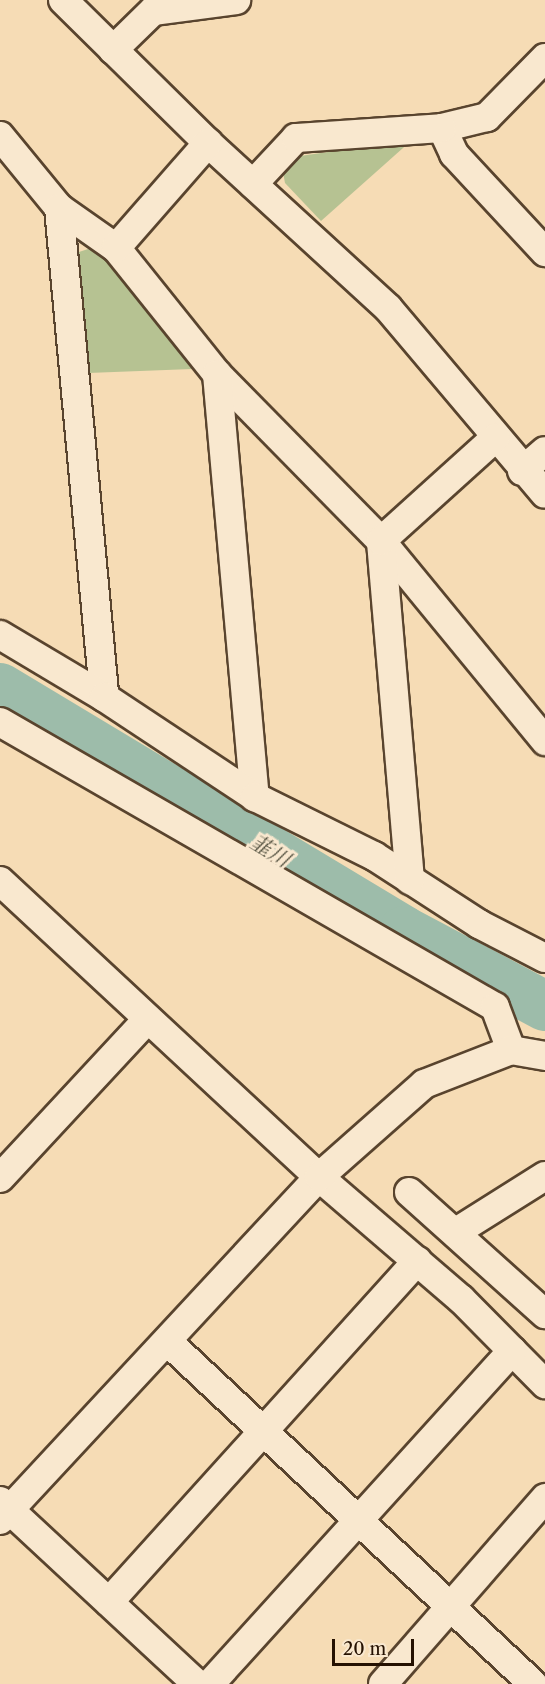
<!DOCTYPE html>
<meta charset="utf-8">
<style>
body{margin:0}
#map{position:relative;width:545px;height:1684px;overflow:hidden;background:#f6dcb5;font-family:"Libre Caslon Text","Noto Serif JP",serif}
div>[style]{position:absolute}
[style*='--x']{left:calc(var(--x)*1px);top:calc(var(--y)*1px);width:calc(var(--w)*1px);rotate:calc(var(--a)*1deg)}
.green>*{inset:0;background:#b6c292}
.river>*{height:50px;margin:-25px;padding:0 25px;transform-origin:25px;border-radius:25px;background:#9dbcaa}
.roads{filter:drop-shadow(2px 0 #59442e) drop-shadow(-2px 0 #59442e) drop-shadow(0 2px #59442e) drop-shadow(0 -2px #59442e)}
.minor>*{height:28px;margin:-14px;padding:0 14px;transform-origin:14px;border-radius:14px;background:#f9e8cf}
span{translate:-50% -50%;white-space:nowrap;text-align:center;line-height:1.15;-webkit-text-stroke:6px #f9e8cf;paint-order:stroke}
.water-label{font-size:21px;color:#4f4d3c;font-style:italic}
.scale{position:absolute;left:332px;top:1639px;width:82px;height:27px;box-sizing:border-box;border:3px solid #251101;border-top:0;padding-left:8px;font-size:18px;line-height:21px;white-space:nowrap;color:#251101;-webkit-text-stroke:4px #f9e8cf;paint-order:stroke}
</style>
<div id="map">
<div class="green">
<div style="clip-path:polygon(412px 140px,321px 221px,285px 183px,283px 172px,300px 156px)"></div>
<div style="clip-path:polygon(94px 247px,135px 289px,192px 369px,88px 373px,73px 254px)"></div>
</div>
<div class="river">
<div style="--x:0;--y:688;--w:471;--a:31"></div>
<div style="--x:404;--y:931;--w:160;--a:28"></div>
</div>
<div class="roads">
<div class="minor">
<div style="--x:63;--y:0;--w:204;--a:44.6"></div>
<div style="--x:208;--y:143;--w:244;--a:42.5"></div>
<div style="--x:388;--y:308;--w:243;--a:49.8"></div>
<div style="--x:113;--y:50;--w:56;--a:-44.3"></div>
<div style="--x:153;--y:11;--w:84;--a:-7.5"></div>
<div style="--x:545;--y:58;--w:83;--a:134.5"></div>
<div style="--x:487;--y:117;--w:46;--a:166.3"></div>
<div style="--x:442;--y:128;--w:29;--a:65"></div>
<div style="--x:454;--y:154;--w:134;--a:47.1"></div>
<div style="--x:0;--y:136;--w:93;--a:50.7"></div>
<div style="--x:59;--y:208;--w:70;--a:35.1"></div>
<div style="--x:116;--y:248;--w:161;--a:51.3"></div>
<div style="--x:217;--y:374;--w:234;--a:45.5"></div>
<div style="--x:381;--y:541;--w:259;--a:50.6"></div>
<div style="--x:253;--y:184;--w:63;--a:-46.9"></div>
<div style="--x:296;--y:138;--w:146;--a:-3.9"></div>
<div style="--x:59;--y:208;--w:491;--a:84.7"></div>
<div style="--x:116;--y:248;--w:140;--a:-48.8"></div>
<div style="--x:217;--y:374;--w:425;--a:84.9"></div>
<div style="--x:522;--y:471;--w:30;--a:-41"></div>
<div style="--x:0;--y:635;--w:121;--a:30.8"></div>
<div style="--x:104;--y:697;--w:181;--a:33.5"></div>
<div style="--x:255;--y:797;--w:133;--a:26.4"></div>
<div style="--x:374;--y:856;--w:125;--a:32.9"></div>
<div style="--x:479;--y:924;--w:74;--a:27.3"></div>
<div style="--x:0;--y:722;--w:571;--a:29.93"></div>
<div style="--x:495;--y:1007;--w:46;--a:69.6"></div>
<div style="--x:410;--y:880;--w:340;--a:-94.9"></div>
<div style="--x:381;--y:541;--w:154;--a:-42.1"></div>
<div style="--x:0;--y:881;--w:435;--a:42.9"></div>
<div style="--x:319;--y:1177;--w:187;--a:40.7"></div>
<div style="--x:461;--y:1299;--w:120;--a:45.3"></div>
<div style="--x:0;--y:1178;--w:217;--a:-47.1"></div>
<div style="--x:409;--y:1192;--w:183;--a:41.9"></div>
<div style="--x:456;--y:1232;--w:105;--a:-32.2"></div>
<div style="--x:167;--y:1341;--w:502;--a:43.14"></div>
<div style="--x:0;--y:1501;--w:269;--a:42.9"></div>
<div style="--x:0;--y:1520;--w:468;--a:-47.1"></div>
<div style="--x:319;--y:1177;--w:140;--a:-41.5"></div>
<div style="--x:424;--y:1084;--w:93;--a:-21.3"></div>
<div style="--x:511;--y:1050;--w:35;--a:10"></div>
<div style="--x:109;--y:1602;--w:460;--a:-47.9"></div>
<div style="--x:210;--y:1684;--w:450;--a:-47.8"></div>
<div style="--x:383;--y:1684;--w:247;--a:-48.9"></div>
</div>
</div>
<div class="water-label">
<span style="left:270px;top:851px;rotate:31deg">韮川</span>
</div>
<div class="scale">20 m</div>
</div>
